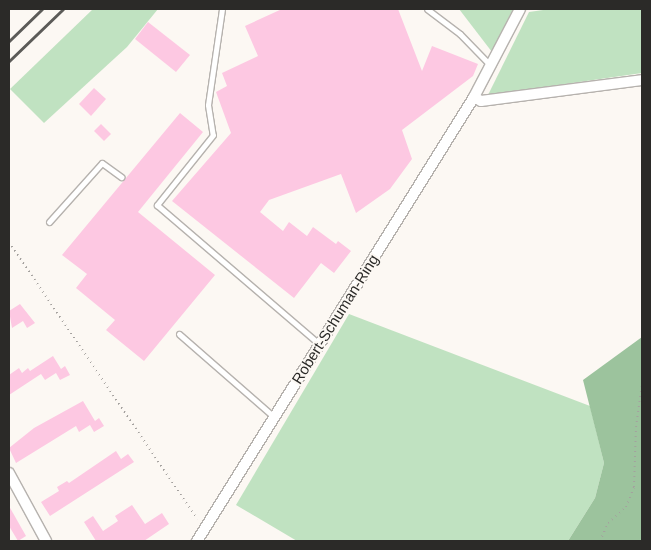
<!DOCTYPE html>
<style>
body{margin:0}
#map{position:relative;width:651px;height:550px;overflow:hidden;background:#fcf8f3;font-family:Arial,sans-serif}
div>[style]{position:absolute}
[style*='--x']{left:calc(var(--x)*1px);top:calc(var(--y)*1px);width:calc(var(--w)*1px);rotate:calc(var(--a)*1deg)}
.green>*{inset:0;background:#c0e2c1}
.forest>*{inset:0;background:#9cc39d}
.building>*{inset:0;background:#fdc8e2}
.path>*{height:2px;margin-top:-1px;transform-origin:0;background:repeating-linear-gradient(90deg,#a4a19e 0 1px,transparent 0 5px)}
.roads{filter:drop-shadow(1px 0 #b6b2ae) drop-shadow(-1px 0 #b6b2ae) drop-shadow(0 1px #b6b2ae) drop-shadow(0 -1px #b6b2ae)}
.lane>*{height:5px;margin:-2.5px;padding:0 2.5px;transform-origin:2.5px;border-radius:2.5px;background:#fff}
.street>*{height:10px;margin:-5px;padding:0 5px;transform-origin:5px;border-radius:5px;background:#fff}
.rail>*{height:3px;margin:-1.5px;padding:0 1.5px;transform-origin:1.5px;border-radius:1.5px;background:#5c5b58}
span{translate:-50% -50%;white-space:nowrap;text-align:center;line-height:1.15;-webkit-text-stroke:4px #fcf8f3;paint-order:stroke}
.street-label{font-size:15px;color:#2b2a28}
.frame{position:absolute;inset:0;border:10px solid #2b2a28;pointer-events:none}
</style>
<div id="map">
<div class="green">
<div style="clip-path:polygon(93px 9px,158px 9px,127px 47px,44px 123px,10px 89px)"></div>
<div style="clip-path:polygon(459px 9px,513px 9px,492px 52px)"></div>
<div style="clip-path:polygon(550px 9px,642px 9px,642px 73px,488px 95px,529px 12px)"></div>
<div style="clip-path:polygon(349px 314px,590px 406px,604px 463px,595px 498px,568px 541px,297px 541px,236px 505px)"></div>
</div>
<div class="forest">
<div style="clip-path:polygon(642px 337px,642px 541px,568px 541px,595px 498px,604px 463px,583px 380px)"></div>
</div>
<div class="building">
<div style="clip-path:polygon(282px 9px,398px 9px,422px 71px,432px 46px,478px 64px,473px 76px,402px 130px,412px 159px,390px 189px,356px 213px,341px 174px,269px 200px,260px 212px,283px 231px,289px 222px,307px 236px,313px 227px,336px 244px,338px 241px,351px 251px,334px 273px,321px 263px,294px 298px,172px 201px,231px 133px,216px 92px,227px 86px,222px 73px,258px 56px,245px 26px)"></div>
<div style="clip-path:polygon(148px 22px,190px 55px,176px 72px,135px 39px)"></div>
<div style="clip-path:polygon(94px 88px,106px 99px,91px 116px,79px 104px)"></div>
<div style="clip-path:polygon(180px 113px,203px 132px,138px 212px,215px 275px,144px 361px,106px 330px,115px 320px,76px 288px,87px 274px,62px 255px)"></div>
<div style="clip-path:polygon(101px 124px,111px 134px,104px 141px,94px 131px)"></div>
<div style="clip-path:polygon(20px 304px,35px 323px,27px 328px,23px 321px,12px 328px,9px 311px)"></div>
<div style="clip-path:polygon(53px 356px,61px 369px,65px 366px,70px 375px,60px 380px,56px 373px,45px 380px,41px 374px,9px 395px,9px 375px,19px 368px,22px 373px,28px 368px,30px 371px)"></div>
<div style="clip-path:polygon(83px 401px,95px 421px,99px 418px,104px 426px,94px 432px,90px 425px,79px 432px,76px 426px,16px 463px,9px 448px,34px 428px)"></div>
<div style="clip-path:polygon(116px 451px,121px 459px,128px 454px,134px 462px,50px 516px,41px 502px,59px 491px,57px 487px,67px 481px,69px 483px)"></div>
<div style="clip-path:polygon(132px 505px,145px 524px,162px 513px,169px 524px,144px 541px,96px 541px,84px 522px,93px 516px,103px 531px,118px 521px,115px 516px)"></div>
<div style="clip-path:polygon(9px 506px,26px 536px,18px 541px,9px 526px)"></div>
</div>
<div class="path">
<div style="--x:9;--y:242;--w:335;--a:55.8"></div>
<div style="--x:600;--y:541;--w:20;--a:-66"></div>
<div style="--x:608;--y:523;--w:24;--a:-42"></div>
<div style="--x:626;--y:507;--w:22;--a:-68"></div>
<div style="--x:634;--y:487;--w:60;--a:-88.1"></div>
<div style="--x:636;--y:427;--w:43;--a:-82.1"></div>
</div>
<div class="roads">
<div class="lane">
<div style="--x:222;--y:9;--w:97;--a:98.3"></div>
<div style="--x:208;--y:105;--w:30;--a:81"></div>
<div style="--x:213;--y:135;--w:90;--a:128.7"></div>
<div style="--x:157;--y:205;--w:213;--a:40.6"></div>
<div style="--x:427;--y:9;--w:41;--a:37.1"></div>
<div style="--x:460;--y:34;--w:45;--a:45.9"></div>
<div style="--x:49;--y:222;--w:79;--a:-48.1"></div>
<div style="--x:102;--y:163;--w:24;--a:36"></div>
<div style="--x:179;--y:334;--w:126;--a:41.1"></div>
</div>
<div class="street">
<div style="--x:474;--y:97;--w:8;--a:30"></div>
<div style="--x:481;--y:101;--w:162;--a:-7.4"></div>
<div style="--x:9;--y:473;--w:77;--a:61.4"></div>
<div style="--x:197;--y:541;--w:523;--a:-58.04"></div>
<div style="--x:474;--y:97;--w:99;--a:-62.4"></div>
</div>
</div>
<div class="rail">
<div style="--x:9;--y:41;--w:46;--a:-44.1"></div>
<div style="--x:9;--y:61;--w:75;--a:-43.9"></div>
</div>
<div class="street-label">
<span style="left:335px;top:319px;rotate:-58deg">Robert-Schuman-Ring</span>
</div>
<div class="frame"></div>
</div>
